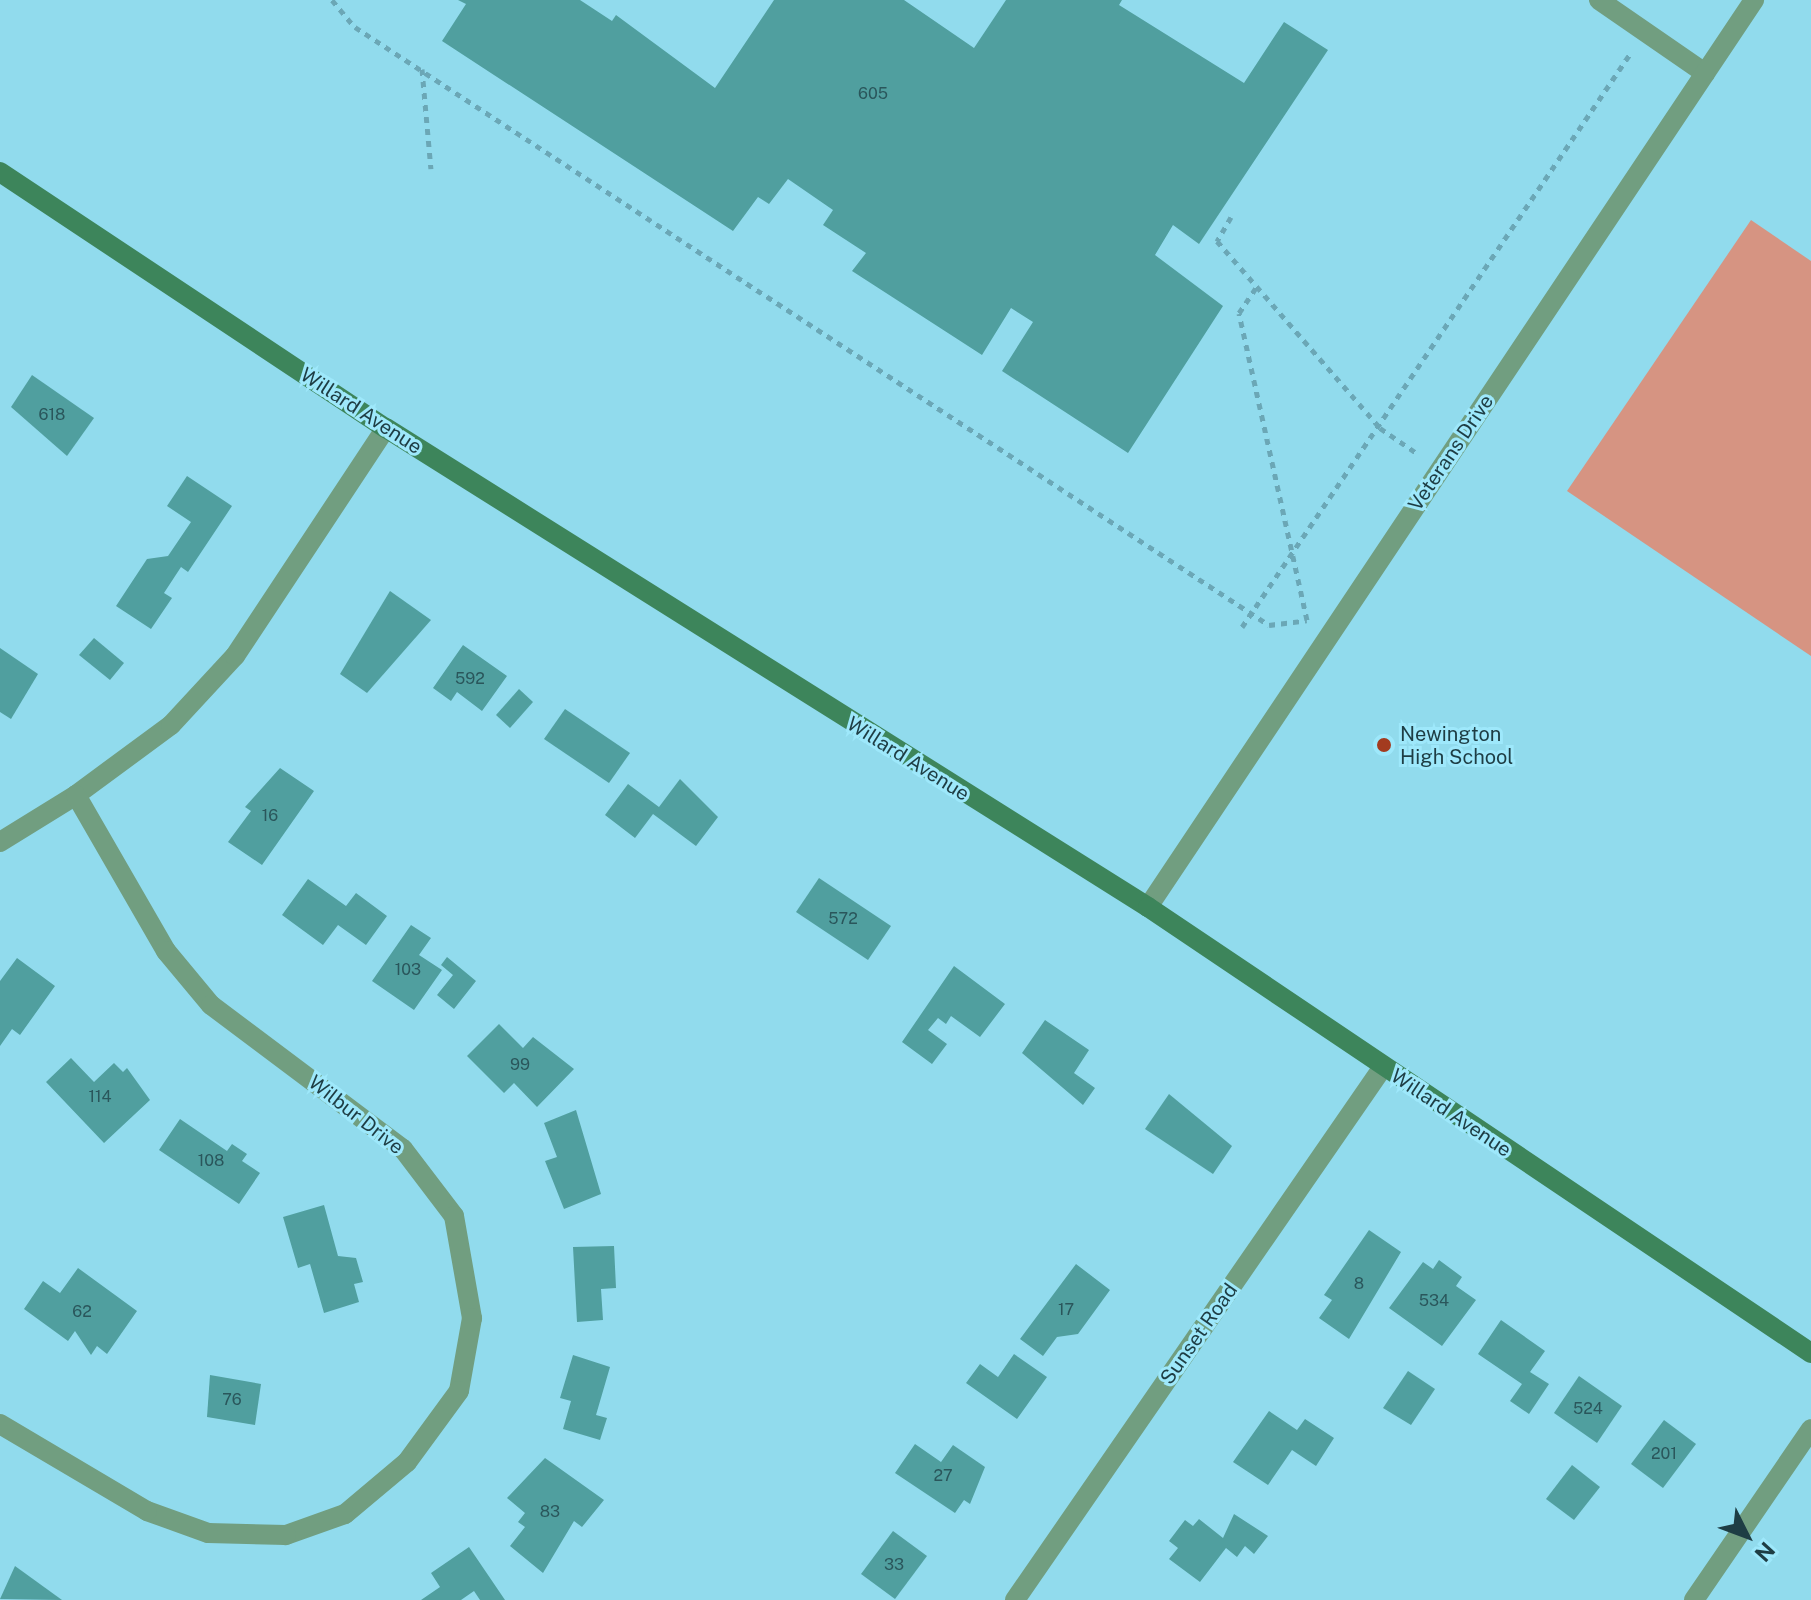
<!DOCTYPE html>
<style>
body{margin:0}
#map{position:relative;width:1811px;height:1600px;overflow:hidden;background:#91dbed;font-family:"Public Sans",sans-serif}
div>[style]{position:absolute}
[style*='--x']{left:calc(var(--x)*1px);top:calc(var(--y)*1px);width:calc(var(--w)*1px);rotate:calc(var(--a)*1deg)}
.green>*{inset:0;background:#d69482}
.building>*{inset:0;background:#509f9f}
.path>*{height:5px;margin-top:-2.5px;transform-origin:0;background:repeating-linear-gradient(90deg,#6ba7b6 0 6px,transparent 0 12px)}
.minor>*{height:20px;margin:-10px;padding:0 10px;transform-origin:10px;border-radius:10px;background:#719e80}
.secondary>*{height:20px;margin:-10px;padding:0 10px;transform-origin:10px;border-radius:10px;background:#3d855b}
.dots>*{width:22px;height:22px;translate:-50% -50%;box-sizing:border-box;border:4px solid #9ee8fb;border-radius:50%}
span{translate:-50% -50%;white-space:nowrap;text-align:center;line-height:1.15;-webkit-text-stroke:6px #9ee8fb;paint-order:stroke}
.number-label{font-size:16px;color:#2a565b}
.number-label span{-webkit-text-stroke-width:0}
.street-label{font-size:20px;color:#1e3d44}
.poi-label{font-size:20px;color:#1e3d44}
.left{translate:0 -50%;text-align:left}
.north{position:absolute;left:1707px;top:1496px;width:80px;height:80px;-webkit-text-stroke:6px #9ee8fb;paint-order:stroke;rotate:132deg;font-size:22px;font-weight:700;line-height:32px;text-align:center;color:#1e3d44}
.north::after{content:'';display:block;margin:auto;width:28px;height:36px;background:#1e3d44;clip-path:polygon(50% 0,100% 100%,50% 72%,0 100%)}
</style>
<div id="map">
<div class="green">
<div style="clip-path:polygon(1751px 220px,1811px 261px,1811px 656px,1567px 491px)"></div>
</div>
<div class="building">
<div style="clip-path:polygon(458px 0,580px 0,612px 21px,616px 15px,715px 88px,774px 0,904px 0,974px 48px,1006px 0,1122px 0,1119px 5px,1244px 83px,1284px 22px,1328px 50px,1199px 244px,1173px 225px,1155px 255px,1223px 306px,1128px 453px,1002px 371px,1033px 322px,1011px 308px,982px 355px,852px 271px,866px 253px,823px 225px,833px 210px,788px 179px,769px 204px,758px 197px,733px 231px,442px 41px,466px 4px)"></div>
<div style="clip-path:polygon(32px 375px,94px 418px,67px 456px,11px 407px)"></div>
<div style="clip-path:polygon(187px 476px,232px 506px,188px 572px,181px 567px,164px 593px,172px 598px,151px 629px,116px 606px,147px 559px,168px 556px,191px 522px,167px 506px)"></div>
<div style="clip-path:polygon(390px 591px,431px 620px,367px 693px,340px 674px)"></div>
<div style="clip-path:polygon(94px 638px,124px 663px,110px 680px,79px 655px)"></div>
<div style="clip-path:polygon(463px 645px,507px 676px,482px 711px,457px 692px,451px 701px,433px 688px)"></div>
<div style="clip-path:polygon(0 648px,38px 674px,11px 719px,0 712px)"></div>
<div style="clip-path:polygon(519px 689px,533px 702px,510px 728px,496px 715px)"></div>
<div style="clip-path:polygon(565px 709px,630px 753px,609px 783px,544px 739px)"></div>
<div style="clip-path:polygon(280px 768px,314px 791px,262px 865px,228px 842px,251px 811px,245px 807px)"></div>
<div style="clip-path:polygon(680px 779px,718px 817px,696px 846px,653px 814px,635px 838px,605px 815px,628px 784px,659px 807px)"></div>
<div style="clip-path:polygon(819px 878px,891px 926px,868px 960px,796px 912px)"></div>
<div style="clip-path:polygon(308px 879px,346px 906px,356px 893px,387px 916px,366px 945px,338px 925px,323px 945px,282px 915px)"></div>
<div style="clip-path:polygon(411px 925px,431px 938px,419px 955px,442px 970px,414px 1010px,372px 981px)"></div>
<div style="clip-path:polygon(447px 957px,476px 981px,454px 1009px,437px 995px,453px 975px,441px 965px)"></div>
<div style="clip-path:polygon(17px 958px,55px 986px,20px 1035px,12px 1029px,0 1046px,0 981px)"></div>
<div style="clip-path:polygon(954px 966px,1005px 1004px,980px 1037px,951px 1016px,946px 1024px,938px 1018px,928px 1030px,947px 1044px,932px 1064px,902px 1042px)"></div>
<div style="clip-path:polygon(1045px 1020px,1089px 1050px,1074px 1073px,1095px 1088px,1083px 1105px,1022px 1053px)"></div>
<div style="clip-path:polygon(499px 1024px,523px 1048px,533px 1037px,574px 1069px,537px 1107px,514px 1083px,504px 1093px,467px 1056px)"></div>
<div style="clip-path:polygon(71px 1058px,94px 1082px,114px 1063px,123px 1072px,127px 1068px,150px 1100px,104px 1143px,46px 1082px)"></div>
<div style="clip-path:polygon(1169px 1094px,1232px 1146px,1213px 1174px,1145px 1129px)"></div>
<div style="clip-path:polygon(576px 1110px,601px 1194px,564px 1209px,545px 1161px,557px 1157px,544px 1123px)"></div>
<div style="clip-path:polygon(180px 1119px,227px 1151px,232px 1144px,247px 1154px,242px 1161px,260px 1173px,239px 1204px,159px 1150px)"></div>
<div style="clip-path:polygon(324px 1205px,338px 1256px,356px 1258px,363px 1282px,354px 1284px,359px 1302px,324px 1313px,310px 1264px,298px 1268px,283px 1217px)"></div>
<div style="clip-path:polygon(1369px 1230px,1401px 1252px,1349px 1339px,1319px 1318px,1332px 1300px,1324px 1295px)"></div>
<div style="clip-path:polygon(614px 1246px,616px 1288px,601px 1289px,603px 1320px,577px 1322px,573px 1247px)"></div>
<div style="clip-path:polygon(1439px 1260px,1462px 1277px,1456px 1286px,1476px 1300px,1442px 1346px,1389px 1308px,1423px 1262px,1433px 1269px)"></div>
<div style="clip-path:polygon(1076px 1264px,1110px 1290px,1078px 1334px,1057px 1337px,1043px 1356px,1020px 1339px)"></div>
<div style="clip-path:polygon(78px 1268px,137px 1311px,107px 1354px,97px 1346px,91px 1355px,75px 1331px,68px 1341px,24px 1309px,43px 1281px,60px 1293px)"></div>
<div style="clip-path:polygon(1501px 1320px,1545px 1351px,1530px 1372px,1549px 1384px,1529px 1414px,1510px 1401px,1522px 1384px,1478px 1354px)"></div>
<div style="clip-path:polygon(1014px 1354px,1047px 1377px,1017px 1419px,966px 1383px,980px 1364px,998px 1377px)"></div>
<div style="clip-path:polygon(573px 1355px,610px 1367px,596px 1415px,607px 1418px,600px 1440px,563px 1429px,571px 1401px,560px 1398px)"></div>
<div style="clip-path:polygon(1408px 1371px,1435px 1389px,1411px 1425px,1383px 1408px)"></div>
<div style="clip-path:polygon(210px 1375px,261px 1384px,255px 1425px,207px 1417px)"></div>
<div style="clip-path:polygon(1579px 1376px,1622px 1406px,1597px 1443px,1554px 1413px)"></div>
<div style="clip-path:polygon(1269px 1411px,1297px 1430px,1305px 1419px,1334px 1438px,1316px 1466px,1292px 1450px,1268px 1485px,1233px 1462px)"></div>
<div style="clip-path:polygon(1664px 1420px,1696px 1444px,1663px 1488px,1631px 1464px)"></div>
<div style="clip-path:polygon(915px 1444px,941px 1462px,953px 1445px,985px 1467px,970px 1504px,964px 1500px,955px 1513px,895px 1473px)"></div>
<div style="clip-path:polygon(545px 1458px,604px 1500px,582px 1527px,574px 1521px,543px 1573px,510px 1546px,525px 1527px,518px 1522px,525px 1513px,507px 1498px)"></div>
<div style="clip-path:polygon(1572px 1465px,1600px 1487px,1574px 1520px,1546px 1499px)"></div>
<div style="clip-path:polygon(1234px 1514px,1268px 1536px,1254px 1554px,1245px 1546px,1237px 1557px,1226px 1548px,1200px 1582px,1169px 1559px,1178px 1548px,1169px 1541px,1185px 1520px,1193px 1526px,1199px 1519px,1223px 1538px)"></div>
<div style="clip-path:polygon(893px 1531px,927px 1556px,895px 1599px,861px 1574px)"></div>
<div style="clip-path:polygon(469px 1547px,505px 1600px,480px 1600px,474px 1591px,461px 1600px,421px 1600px,440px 1587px,431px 1573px)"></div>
<div style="clip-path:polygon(15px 1566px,62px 1600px,0 1599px)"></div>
</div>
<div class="path">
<div style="--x:332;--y:0;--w:35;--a:50"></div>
<div style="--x:355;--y:27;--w:1092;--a:33.2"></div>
<div style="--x:1269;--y:625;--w:38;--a:-7"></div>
<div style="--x:1307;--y:620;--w:314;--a:-102.5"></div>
<div style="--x:1239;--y:313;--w:32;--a:-56"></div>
<div style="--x:422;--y:69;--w:100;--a:84.9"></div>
<div style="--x:1231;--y:217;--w:28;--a:120"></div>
<div style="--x:1217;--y:241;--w:248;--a:48.9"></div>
<div style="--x:1380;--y:428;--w:46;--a:34.4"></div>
<div style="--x:1242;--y:627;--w:692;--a:-55.9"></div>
</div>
<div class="minor">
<div style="--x:1599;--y:0;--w:129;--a:34.6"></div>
<div style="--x:76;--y:795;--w:118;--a:-36.4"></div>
<div style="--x:171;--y:725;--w:94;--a:-47.2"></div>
<div style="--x:235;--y:656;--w:273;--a:-56.5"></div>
<div style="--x:0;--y:842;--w:89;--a:-31.7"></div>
<div style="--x:76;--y:795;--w:180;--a:60"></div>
<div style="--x:166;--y:951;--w:70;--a:50.2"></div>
<div style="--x:211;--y:1005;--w:240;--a:36.9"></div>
<div style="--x:403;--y:1149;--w:84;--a:52.7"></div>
<div style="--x:454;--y:1216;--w:104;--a:80"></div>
<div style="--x:472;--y:1318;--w:74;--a:100.1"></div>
<div style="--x:459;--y:1391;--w:88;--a:126.2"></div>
<div style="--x:407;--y:1462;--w:81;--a:140"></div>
<div style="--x:345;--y:1514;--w:63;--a:160.4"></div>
<div style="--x:286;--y:1535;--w:78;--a:-178.5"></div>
<div style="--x:208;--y:1533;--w:65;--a:-160.2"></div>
<div style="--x:147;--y:1511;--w:171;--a:-149.4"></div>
<div style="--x:1148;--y:907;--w:1091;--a:-56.25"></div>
<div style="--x:1015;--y:1600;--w:648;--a:-55.38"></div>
<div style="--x:1694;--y:1600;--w:207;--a:-55.6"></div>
</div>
<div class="secondary">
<div style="--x:0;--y:172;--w:463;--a:33.6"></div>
<div style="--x:386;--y:428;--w:900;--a:32.15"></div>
<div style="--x:1148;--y:907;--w:799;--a:33.93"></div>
</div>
<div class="dots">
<div style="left:1384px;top:745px;background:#a33b1f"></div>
</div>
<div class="number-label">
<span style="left:873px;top:94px">605</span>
<span style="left:52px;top:415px">618</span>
<span style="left:470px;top:679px">592</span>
<span style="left:270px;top:816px">16</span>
<span style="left:843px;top:919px">572</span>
<span style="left:408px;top:970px">103</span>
<span style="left:520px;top:1065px">99</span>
<span style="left:100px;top:1097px">114</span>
<span style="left:211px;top:1161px">108</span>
<span style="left:1359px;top:1284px">8</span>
<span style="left:1434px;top:1301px">534</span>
<span style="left:1066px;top:1310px">17</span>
<span style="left:82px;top:1312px">62</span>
<span style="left:232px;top:1400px">76</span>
<span style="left:1588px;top:1409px">524</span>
<span style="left:1664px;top:1454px">201</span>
<span style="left:943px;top:1476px">27</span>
<span style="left:550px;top:1512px">83</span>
<span style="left:894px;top:1565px">33</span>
</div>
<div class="street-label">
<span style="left:361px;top:411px;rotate:33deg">Willard Avenue</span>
<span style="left:1451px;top:453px;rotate:-56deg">Veterans Drive</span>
<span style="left:908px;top:759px;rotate:32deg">Willard Avenue</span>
<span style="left:1451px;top:1113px;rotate:34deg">Willard Avenue</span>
<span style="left:356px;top:1115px;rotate:38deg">Wilbur Drive</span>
<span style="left:1199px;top:1334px;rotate:-55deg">Sunset Road</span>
</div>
<div class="poi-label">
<span class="left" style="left:1400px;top:746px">Newington<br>High School</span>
</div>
<div class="north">N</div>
</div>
